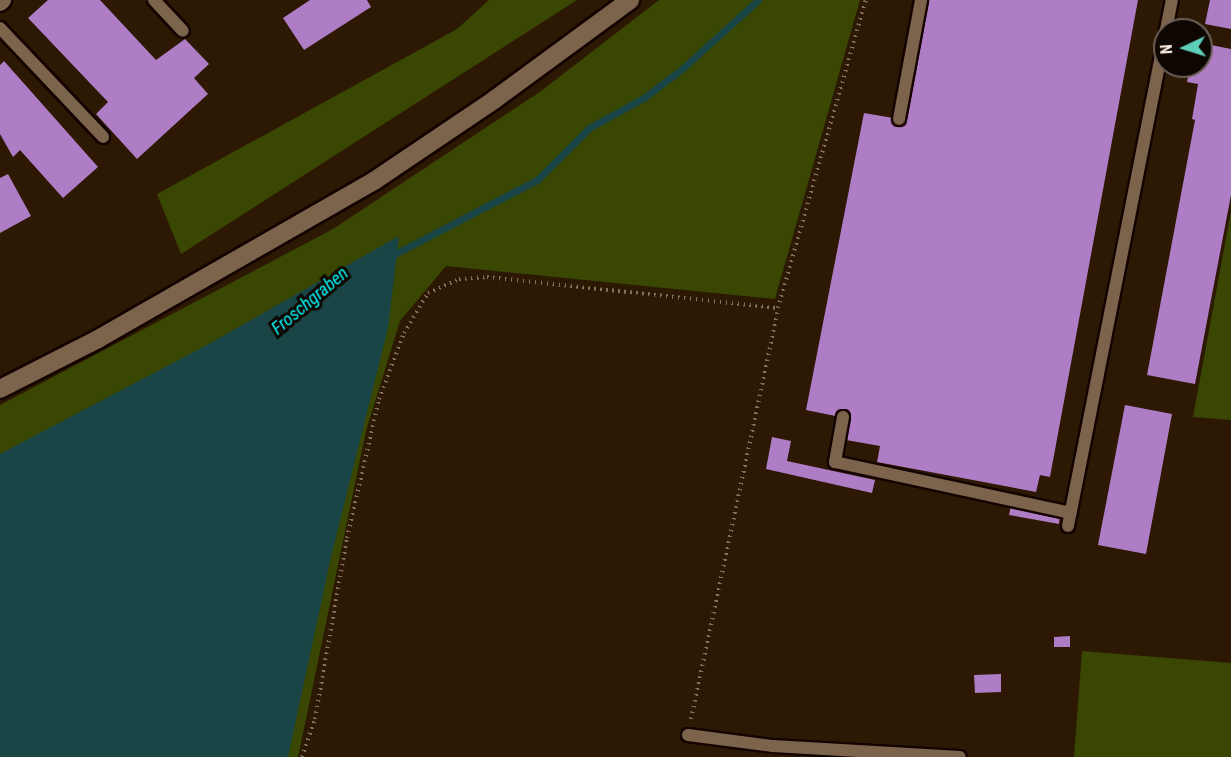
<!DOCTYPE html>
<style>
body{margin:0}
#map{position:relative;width:1231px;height:757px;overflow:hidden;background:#2c1803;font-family:"Roboto Condensed",sans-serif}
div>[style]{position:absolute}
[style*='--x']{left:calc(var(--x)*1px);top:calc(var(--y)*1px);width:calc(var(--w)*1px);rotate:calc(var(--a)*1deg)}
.green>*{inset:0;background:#394703}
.water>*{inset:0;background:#194546}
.stream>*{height:7px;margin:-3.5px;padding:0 3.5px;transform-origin:3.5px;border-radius:3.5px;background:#194546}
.building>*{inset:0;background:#af7dc6}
.path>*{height:4px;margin-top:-2px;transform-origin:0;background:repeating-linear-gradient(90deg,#82715f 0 1.5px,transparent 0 6px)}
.roads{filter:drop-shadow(2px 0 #140300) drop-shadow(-2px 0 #140300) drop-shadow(0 2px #140300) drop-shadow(0 -2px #140300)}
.lane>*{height:12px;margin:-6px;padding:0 6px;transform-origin:6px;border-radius:6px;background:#7c634c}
.street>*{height:18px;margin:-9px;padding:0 9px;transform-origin:9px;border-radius:9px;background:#7c634c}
.secondary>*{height:18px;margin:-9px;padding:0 9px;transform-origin:9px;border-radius:9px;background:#7c634c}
span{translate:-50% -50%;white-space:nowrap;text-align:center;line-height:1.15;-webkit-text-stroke:6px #0e0601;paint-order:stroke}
.water-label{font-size:18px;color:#03f4f8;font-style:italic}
.north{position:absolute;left:1153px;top:18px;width:60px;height:60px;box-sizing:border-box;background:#0e0601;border:2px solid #6c6159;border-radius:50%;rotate:266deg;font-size:16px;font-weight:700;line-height:24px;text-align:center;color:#f8eadd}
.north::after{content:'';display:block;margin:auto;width:21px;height:27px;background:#5dceb9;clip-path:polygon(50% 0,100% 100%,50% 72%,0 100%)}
</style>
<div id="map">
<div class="green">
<div style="clip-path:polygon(489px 0,577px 0,181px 254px,157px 194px,457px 29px)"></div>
<div style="clip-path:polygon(659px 0,860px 0,775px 299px,446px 266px,400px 321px,366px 431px,298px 757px,0 757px,0 405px,333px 229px,541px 91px)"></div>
<div style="clip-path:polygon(1231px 211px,1231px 420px,1193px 417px)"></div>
<div style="clip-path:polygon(1082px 651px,1231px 663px,1231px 757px,1074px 757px)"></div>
</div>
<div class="water">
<div style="clip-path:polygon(399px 236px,388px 328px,331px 557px,288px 757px,0 757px,0 454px,207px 345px)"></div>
</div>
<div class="stream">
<div style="--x:389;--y:257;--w:167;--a:-27.5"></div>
<div style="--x:537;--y:180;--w:74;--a:-45"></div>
<div style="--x:589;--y:128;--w:64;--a:-29"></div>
<div style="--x:645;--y:97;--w:48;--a:-37.3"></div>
<div style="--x:683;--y:68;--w:101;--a:-42.2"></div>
</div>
<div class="building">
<div style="clip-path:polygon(48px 0,100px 0,156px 60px,185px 39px,209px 64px,194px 78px,208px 94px,137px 159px,96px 114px,108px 102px,28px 18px)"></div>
<div style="clip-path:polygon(310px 0,367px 0,371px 7px,304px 50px,283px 18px)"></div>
<div style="clip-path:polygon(928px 0,1138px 0,1050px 477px,1040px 475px,1036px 492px,877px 462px,880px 446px,846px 440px,850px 419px,806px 410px,864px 113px,905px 120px)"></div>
<div style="clip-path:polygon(1210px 0,1231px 0,1231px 29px,1205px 24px)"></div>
<div style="clip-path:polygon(1201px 43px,1231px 49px,1231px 195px,1195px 384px,1147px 375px,1195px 120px,1192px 119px,1198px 84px,1187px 82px,1190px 66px,1201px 66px)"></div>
<div style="clip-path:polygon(4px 61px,98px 167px,63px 198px,20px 150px,13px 157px,0 134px,0 65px)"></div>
<div style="clip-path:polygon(8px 174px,31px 216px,0 233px,0 178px)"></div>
<div style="clip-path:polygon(1125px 405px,1172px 414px,1146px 554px,1098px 545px)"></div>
<div style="clip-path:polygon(772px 437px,791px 441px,787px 461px,875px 480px,872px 493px,766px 469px)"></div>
<div style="clip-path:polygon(1011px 505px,1060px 514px,1059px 524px,1009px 515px)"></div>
<div style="clip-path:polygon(1070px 636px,1070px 647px,1054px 647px,1054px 637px)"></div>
<div style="clip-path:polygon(1001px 674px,1001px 692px,975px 693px,974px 675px)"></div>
</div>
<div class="path">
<div style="--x:691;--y:719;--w:420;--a:-78"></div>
<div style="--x:778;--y:308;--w:320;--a:-74.1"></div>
<div style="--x:302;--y:757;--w:40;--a:-71.1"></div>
<div style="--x:315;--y:719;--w:184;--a:-80"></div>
<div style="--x:347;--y:538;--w:143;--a:-77"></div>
<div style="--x:379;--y:399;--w:71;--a:-69.3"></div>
<div style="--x:404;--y:333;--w:47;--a:-59"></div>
<div style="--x:428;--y:293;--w:34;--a:-24"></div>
<div style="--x:459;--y:279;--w:28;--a:-4"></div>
<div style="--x:487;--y:277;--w:293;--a:6.1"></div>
</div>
<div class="roads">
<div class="lane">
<div style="--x:154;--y:0;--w:42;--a:46.9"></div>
<div style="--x:0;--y:28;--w:150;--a:46.6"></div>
<div style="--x:1166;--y:30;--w:31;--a:-79"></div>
<div style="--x:899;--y:119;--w:121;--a:-79.5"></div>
<div style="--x:843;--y:417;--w:46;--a:100.1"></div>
<div style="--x:835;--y:462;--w:241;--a:12.2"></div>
<div style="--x:1068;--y:526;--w:500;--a:-78.82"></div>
<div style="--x:688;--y:735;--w:86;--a:7.4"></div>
<div style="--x:773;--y:746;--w:187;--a:3.4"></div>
</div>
<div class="street">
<div style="--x:0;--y:2;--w:3;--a:-45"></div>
</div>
<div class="secondary">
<div style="--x:0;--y:389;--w:110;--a:-27"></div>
<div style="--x:98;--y:339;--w:318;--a:-29.8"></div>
<div style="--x:374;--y:181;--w:145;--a:-34"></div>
<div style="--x:494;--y:100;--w:169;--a:-36.3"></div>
</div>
</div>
<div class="water-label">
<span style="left:310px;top:301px;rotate:-40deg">Froschgraben</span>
</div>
<div class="north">N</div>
</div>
